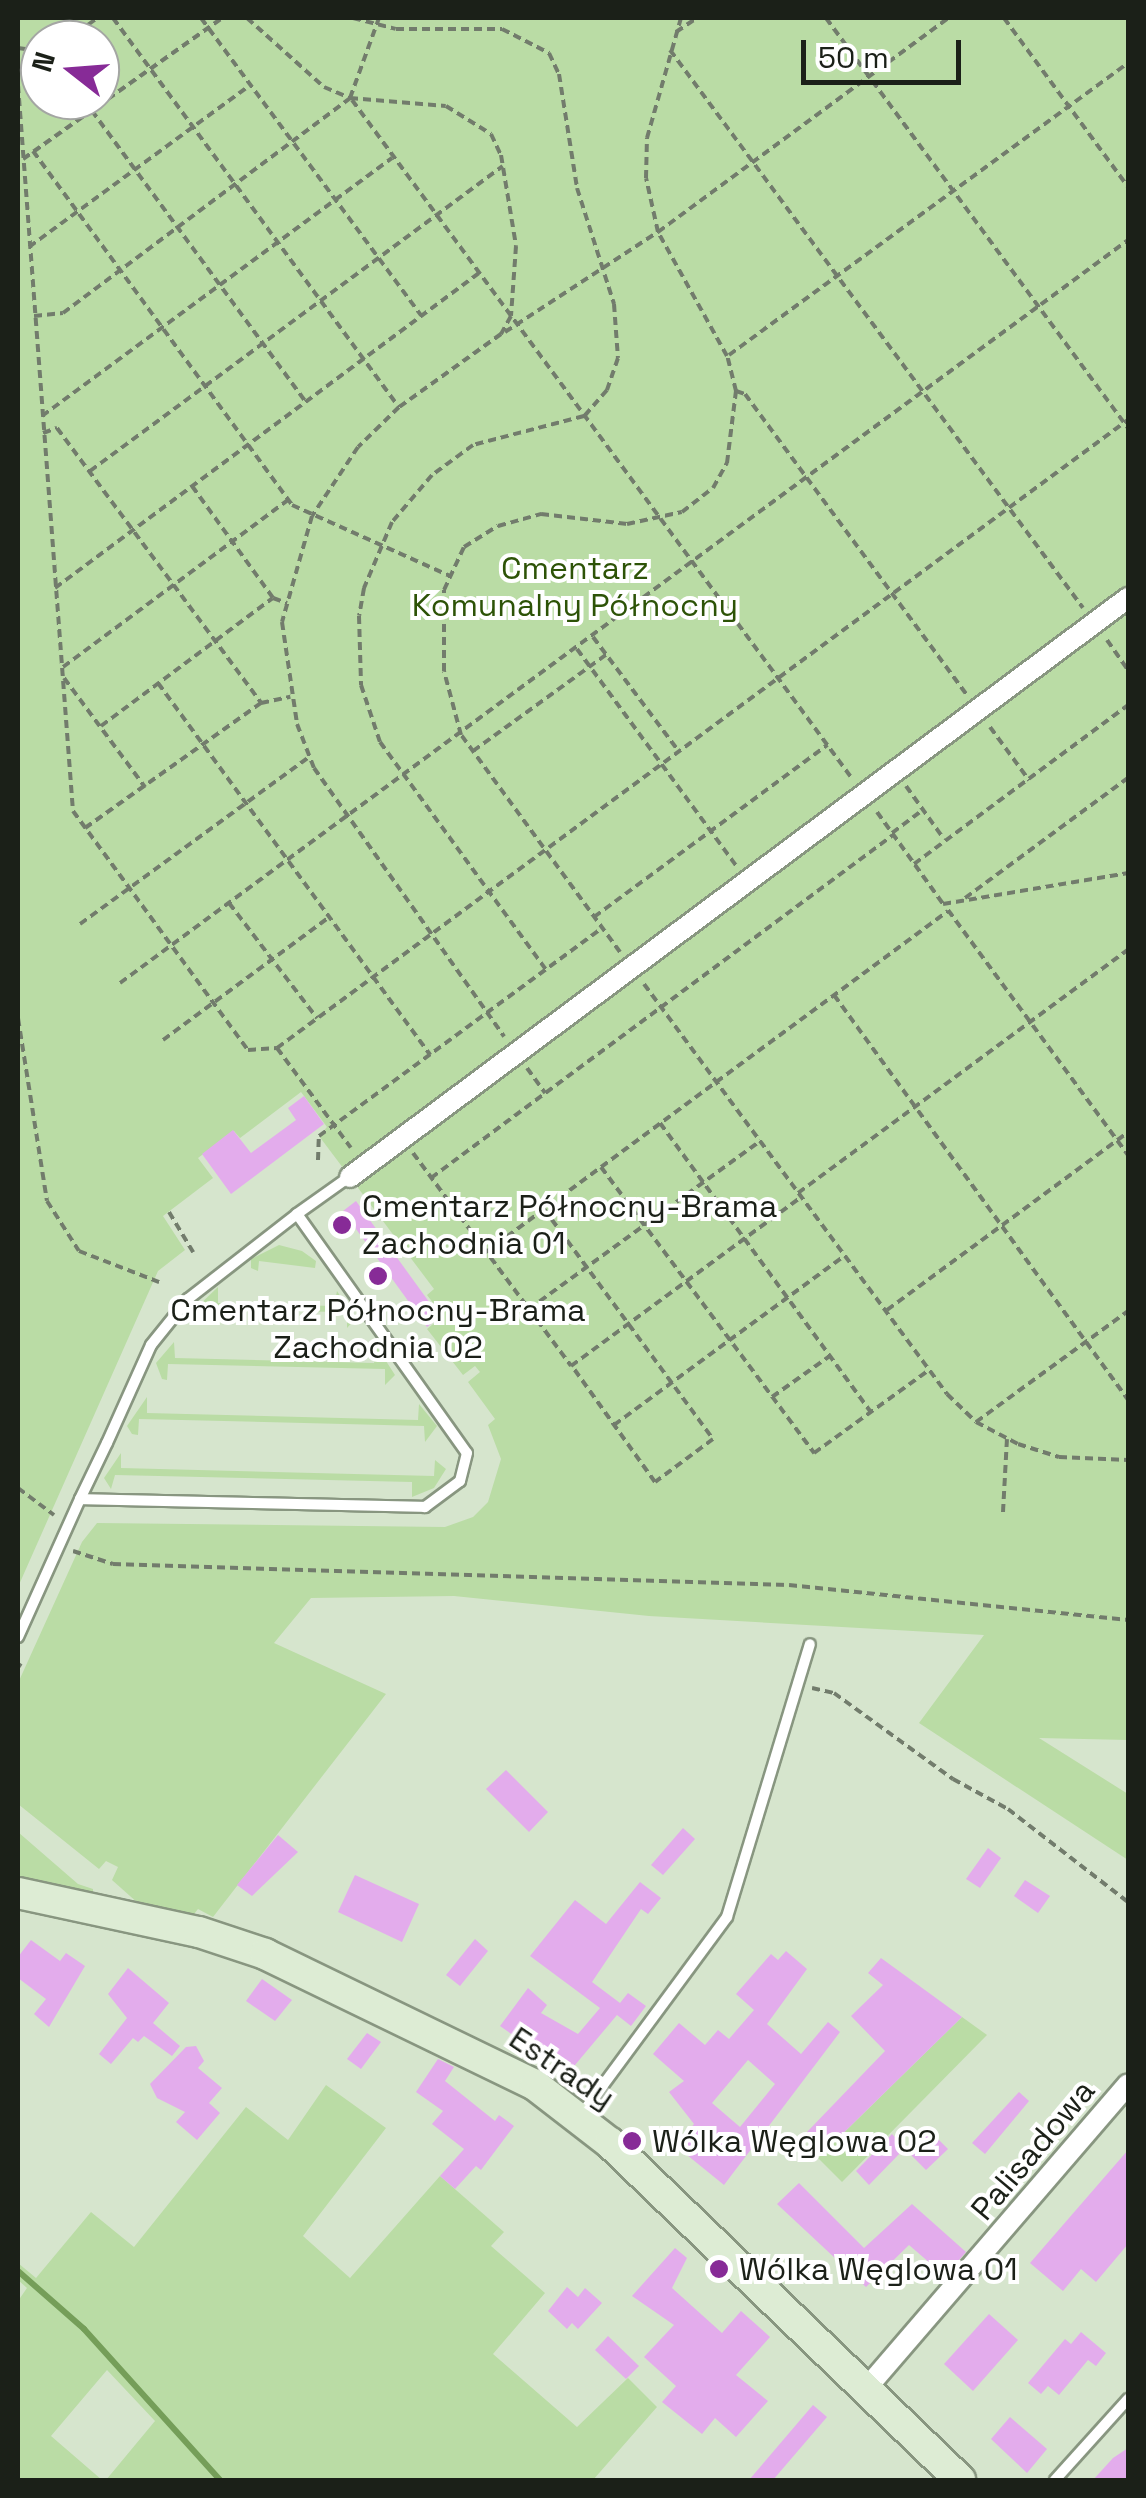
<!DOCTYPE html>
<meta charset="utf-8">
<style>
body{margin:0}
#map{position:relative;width:1146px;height:2498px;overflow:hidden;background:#d6e5cd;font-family:"Space Grotesk",sans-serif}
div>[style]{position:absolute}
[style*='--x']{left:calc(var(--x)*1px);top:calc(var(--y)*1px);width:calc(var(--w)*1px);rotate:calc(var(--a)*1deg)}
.green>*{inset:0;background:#badca5}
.stream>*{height:6px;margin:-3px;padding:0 3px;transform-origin:3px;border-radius:3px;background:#759e59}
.building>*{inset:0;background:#e3acec}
.path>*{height:4px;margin-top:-2px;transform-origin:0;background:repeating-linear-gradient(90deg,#727c6c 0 8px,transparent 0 13px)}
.roads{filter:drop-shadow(2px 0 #889680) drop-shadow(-2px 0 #889680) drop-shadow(0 2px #889680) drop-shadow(0 -2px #889680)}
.lane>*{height:10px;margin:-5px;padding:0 5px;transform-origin:5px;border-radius:5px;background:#fff}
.street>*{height:20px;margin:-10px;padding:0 10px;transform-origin:10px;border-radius:10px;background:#fff}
.secondary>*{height:30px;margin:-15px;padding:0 15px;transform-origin:15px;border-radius:15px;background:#ddecd4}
.dots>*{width:28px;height:28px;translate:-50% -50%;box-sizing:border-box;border:5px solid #fff;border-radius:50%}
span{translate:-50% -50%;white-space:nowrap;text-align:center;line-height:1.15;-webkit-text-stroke:8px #fff;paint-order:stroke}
.park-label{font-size:32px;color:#2d5307}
.poi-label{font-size:32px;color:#1b2018}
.left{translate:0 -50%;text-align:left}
.street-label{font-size:32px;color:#1b2018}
.frame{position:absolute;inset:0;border:20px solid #1b2018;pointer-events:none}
.north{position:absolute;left:20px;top:20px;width:100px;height:100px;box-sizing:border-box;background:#fff;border:2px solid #a4a6a3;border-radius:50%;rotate:287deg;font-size:28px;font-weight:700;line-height:40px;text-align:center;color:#1b2018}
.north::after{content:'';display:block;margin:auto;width:35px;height:45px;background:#872b97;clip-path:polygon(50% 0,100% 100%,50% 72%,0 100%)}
.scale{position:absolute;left:801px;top:40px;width:160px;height:45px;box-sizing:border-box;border:5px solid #1b2018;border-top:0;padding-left:12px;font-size:30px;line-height:35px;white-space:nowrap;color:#1b2018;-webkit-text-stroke:8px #fff;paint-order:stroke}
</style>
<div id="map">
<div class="green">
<div style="clip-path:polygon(evenodd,18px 18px,1128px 18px,1128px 1740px,1039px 1738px,1128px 1794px,1128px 1860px,919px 1723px,984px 1635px,649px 1616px,454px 1596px,311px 1598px,274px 1643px,386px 1694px,213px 1917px,198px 1909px,190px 1919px,139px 1904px,112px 1880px,118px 1867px,106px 1861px,99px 1869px,18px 1804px,18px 1683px,82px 1542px,97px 1523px,445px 1527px,473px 1517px,488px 1502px,501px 1459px,488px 1425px,495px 1419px,468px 1382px,480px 1372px,475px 1366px,463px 1375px,427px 1329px,443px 1316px,427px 1295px,434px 1289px,319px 1136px,327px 1127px,301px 1092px,240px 1138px,234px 1131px,198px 1158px,213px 1178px,163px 1216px,185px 1250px,158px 1271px,18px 1587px,18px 18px,40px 40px,100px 40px,100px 100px,40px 100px,40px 40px)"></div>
<div style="clip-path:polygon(279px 1245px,302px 1251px,316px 1261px,315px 1268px,259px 1261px,258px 1271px,251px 1268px,251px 1259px)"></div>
<div style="clip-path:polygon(218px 1287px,218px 1303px,334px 1306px,337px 1291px,355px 1319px,347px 1328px,347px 1312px,207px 1310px,206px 1325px,197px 1323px,195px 1309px)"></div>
<div style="clip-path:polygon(174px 1342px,175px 1358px,374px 1363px,377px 1347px,395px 1375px,385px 1385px,385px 1369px,168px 1364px,167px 1380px,162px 1379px,156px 1363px)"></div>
<div style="clip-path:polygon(147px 1397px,147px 1413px,418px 1420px,419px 1404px,437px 1426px,425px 1442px,424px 1426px,139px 1419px,138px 1435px,132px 1434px,127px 1426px)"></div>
<div style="clip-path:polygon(121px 1453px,121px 1468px,434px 1476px,435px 1460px,446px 1469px,434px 1488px,412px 1497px,412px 1482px,115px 1475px,111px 1489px,104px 1478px)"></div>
<div style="clip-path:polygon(18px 1832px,78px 1884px,93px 1889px,93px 1895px,18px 1882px)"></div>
<div style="clip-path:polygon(962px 2017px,987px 2035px,842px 2182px,818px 2158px)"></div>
<div style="clip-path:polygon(326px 2085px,386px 2128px,303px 2236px,350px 2278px,440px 2176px,504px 2232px,491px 2246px,545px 2293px,493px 2354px,577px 2427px,628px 2378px,657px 2407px,593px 2480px,106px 2480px,155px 2421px,107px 2370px,51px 2436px,102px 2480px,18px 2480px,18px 2301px,27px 2288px,18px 2280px,18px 2263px,36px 2278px,91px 2212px,134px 2247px,246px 2107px,288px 2140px)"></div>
</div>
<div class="stream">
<div style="--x:18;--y:2271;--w:88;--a:41.3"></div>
<div style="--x:84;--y:2329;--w:203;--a:48"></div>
</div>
<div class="building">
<div style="clip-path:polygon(304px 1096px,324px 1124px,231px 1194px,202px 1154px,233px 1130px,251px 1153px,296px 1120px,288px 1108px)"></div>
<div style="clip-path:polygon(356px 1201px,440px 1317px,427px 1327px,343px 1211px)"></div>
<div style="clip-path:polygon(506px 1770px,548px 1812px,529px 1832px,486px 1789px)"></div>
<div style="clip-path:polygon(683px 1828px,695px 1839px,663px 1875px,651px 1865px)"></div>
<div style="clip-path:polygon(278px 1835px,298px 1852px,252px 1896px,237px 1885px)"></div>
<div style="clip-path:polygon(988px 1848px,1001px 1858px,980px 1888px,966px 1879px)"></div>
<div style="clip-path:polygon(355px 1875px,419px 1904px,402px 1942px,338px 1912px)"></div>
<div style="clip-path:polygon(1025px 1880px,1050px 1896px,1038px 1913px,1014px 1896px)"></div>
<div style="clip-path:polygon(640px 1882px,661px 1898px,648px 1914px,641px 1909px,592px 1982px,620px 2003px,628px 1993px,646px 2006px,631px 2026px,617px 2015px,570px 2071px,528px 2036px,524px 2043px,500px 2026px,528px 1988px,547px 2005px,541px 2013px,578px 2034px,600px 2008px,530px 1956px,575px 1900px,606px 1924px)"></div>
<div style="clip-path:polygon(475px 1939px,488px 1951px,460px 1986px,446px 1975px)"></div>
<div style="clip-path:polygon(31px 1940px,60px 1961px,66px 1953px,85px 1966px,49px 2027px,34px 2014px,46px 1999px,18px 1978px,18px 1957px)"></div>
<div style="clip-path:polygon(evenodd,786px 1951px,807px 1969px,767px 2024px,801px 2054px,828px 2022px,840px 2032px,724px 2185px,676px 2146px,694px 2124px,669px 2092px,684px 2081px,653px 2054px,679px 2023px,705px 2045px,718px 2030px,729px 2039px,754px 2010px,736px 1994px,771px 1954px,778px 1960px,786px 1951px,748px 2060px,775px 2084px,740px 2127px,712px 2103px,748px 2060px)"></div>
<div style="clip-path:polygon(881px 1958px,962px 2017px,825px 2151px,807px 2132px,885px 2051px,851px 2016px,883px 1985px,868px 1973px)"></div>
<div style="clip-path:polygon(128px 1968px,169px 2003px,153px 2023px,180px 2046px,172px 2056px,144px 2036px,138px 2042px,133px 2038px,111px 2064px,99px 2054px,127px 2018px,108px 1994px)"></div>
<div style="clip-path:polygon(262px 1979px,292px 2000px,275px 2021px,246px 2001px)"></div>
<div style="clip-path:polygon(367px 2033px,381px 2042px,361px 2069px,347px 2059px)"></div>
<div style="clip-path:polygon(196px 2046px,204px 2061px,198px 2068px,222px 2088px,209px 2103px,220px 2113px,197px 2140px,176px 2122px,185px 2112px,157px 2098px,150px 2084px,186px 2047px)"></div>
<div style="clip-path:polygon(438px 2059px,454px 2067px,445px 2081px,495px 2121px,499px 2115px,514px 2126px,481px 2170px,476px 2166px,455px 2189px,440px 2176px,464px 2149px,432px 2124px,443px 2111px,416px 2092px)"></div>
<div style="clip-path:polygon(1019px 2092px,1029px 2101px,985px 2154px,972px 2143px)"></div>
<div style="clip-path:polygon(930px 2131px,948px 2149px,926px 2170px,908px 2152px)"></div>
<div style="clip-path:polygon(892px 2134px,905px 2148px,869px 2185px,856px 2171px)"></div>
<div style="clip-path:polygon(1128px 2150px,1128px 2244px,1096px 2282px,1081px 2269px,1063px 2291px,1030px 2263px)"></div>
<div style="clip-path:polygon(799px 2183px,864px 2248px,912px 2204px,966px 2252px,945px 2276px,909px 2245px,866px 2287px,777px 2204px)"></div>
<div style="clip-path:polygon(675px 2248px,687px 2258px,672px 2288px,722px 2333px,741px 2311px,770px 2337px,736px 2375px,768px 2401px,736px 2437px,715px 2418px,702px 2434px,662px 2402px,676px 2386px,644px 2357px,674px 2325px,632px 2296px)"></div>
<div style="clip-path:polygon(567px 2287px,578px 2297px,585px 2288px,602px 2303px,578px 2329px,572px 2323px,567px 2329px,548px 2311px)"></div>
<div style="clip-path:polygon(989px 2314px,1018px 2340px,973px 2391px,944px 2364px)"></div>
<div style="clip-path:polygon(1081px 2332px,1106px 2353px,1096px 2366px,1088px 2360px,1059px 2395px,1048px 2386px,1041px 2394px,1028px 2383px,1065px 2339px,1071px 2344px)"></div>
<div style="clip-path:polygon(608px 2336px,639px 2366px,626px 2379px,595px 2350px)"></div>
<div style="clip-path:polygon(813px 2405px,827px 2417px,773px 2480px,749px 2480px)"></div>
<div style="clip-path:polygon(1010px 2417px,1047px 2449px,1027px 2473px,991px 2439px)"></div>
<div style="clip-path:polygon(1128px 2448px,1128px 2480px,1093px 2480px,1113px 2458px)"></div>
</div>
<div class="path">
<div style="--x:113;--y:18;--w:483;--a:53.7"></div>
<div style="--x:201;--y:18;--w:370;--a:53.5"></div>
<div style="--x:247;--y:18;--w:103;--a:41.9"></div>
<div style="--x:324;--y:87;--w:28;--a:23"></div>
<div style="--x:350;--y:98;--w:96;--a:4.8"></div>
<div style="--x:446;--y:106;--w:53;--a:31.9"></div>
<div style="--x:491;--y:134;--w:23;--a:65"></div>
<div style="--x:501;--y:155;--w:92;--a:80.6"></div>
<div style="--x:516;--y:246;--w:70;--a:94.1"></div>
<div style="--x:511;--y:316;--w:21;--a:119"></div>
<div style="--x:501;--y:334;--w:125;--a:144.4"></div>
<div style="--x:399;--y:407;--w:57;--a:135.7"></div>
<div style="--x:358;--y:447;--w:83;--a:123.7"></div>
<div style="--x:312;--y:516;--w:110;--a:105.8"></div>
<div style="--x:282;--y:622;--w:103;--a:81.6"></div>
<div style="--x:297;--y:724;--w:47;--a:68.9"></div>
<div style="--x:314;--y:768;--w:329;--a:54.7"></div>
<div style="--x:353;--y:18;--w:44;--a:14.3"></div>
<div style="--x:396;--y:29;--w:106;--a:0"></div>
<div style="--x:502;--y:29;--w:53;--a:27.1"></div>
<div style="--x:549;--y:53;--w:23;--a:65"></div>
<div style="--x:559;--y:74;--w:115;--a:81"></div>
<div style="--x:577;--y:188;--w:122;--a:72.3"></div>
<div style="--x:614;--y:304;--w:54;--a:85.8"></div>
<div style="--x:618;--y:358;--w:34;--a:109"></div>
<div style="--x:607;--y:390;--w:35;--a:131"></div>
<div style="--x:584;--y:416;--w:115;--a:165.4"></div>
<div style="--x:473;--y:445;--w:51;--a:143.8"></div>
<div style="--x:432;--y:475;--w:62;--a:130.4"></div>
<div style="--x:392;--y:522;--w:72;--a:113"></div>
<div style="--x:364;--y:588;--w:28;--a:100"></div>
<div style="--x:359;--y:616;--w:69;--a:88.3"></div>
<div style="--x:361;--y:685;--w:60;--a:71.6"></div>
<div style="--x:380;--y:742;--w:282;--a:53.9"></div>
<div style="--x:826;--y:18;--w:509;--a:53.63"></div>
<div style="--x:1004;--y:18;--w:210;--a:53.7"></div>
<div style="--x:676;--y:32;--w:25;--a:-34"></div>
<div style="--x:67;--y:40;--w:37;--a:-36"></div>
<div style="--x:18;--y:48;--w:22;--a:8"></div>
<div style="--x:670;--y:50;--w:694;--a:53.49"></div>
<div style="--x:18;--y:85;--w:728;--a:85.67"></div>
<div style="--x:73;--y:811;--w:296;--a:53.8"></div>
<div style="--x:248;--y:1050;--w:29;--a:-4"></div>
<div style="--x:277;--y:1048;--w:1058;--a:-36.43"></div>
<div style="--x:84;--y:100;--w:375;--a:53.7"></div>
<div style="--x:352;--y:100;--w:841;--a:53.61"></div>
<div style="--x:33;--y:151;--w:439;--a:53.8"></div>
<div style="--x:292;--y:505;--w:173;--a:24.2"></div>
<div style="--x:23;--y:159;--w:244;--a:-35.3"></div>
<div style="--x:29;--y:247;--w:274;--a:-36.2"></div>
<div style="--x:34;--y:316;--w:29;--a:-6"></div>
<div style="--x:63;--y:313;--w:359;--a:-36.8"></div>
<div style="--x:350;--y:98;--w:85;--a:-70.1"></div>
<div style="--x:505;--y:332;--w:183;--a:-33.2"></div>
<div style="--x:658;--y:232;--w:360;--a:-36.4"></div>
<div style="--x:729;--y:355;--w:494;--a:-36.2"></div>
<div style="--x:736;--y:391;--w:9;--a:18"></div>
<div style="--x:745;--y:394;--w:374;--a:53.6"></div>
<div style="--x:42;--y:416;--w:435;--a:-36.4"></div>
<div style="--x:43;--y:433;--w:15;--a:-20"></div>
<div style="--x:57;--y:428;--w:342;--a:53.4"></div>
<div style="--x:90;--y:471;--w:513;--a:-36.45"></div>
<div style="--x:192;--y:486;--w:138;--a:54.1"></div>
<div style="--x:273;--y:598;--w:15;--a:20"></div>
<div style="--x:55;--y:588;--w:528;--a:-36.61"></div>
<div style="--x:593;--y:637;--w:140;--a:53.1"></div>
<div style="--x:1107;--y:640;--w:37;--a:55"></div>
<div style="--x:577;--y:649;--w:270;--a:53.7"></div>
<div style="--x:63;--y:667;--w:280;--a:-36.6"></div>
<div style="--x:64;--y:678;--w:136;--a:53.4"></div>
<div style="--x:158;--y:683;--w:461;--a:53.8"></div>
<div style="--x:101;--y:726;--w:214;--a:-36.7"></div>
<div style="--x:990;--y:727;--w:66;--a:53.7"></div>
<div style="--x:473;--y:751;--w:165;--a:-35.9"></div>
<div style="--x:906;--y:786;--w:65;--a:54.4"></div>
<div style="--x:877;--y:812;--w:113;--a:54.3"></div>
<div style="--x:943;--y:904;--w:188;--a:-9.5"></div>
<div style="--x:85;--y:828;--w:216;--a:-35.4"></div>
<div style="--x:261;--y:703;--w:30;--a:-12"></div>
<div style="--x:892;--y:833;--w:39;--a:-37"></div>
<div style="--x:914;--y:864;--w:267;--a:-36.6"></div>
<div style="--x:965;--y:898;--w:202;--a:-36.4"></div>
<div style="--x:229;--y:903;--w:145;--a:52.6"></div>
<div style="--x:948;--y:910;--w:304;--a:53.7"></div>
<div style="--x:594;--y:917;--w:290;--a:-36.4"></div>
<div style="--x:80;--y:924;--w:285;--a:-36.1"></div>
<div style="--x:620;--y:952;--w:269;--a:-126.2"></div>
<div style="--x:461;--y:735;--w:66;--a:-104.9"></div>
<div style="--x:444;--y:671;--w:81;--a:-90"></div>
<div style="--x:444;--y:590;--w:47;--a:-65.1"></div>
<div style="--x:464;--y:547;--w:40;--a:-32"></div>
<div style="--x:498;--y:526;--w:45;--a:-15.6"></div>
<div style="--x:541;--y:514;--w:87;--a:6.6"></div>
<div style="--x:627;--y:524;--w:56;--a:-12.3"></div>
<div style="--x:682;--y:512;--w:39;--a:-38"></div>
<div style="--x:713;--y:488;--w:29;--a:-61"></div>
<div style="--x:727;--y:463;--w:73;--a:-82.9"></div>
<div style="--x:736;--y:391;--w:36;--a:-104"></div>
<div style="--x:727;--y:356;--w:142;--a:-119.1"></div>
<div style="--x:658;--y:232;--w:55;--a:-102.5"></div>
<div style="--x:646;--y:178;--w:40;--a:-88.6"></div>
<div style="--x:647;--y:138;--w:125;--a:-74.2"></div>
<div style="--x:120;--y:983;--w:1252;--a:-36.39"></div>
<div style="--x:644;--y:984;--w:510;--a:53.53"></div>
<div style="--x:947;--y:1394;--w:40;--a:44"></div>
<div style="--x:976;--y:1422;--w:47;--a:27.6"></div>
<div style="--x:1018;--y:1444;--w:43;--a:17.6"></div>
<div style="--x:1059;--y:1457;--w:69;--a:2.5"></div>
<div style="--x:834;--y:995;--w:500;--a:54"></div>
<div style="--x:18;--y:1018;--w:185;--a:81"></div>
<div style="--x:47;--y:1201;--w:59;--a:57.4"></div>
<div style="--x:79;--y:1251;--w:86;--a:21.2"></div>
<div style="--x:163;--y:1040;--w:205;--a:-36.5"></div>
<div style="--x:277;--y:1048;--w:124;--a:53.5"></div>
<div style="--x:527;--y:1068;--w:31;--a:54"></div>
<div style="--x:660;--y:1123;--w:358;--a:53.9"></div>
<div style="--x:413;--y:1153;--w:265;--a:53.4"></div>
<div style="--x:571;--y:1366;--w:285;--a:-36.3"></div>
<div style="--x:318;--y:1160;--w:24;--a:-88"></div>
<div style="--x:319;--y:1136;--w:351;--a:-36.3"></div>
<div style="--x:601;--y:1167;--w:357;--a:53.3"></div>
<div style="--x:814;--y:1453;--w:142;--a:-35.8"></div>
<div style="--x:431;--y:1178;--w:575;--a:-36.59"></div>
<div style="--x:798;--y:1193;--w:410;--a:-36.4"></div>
<div style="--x:544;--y:1209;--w:285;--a:53.7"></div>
<div style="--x:713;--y:1439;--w:72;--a:143.4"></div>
<div style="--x:655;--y:1482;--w:143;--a:-125.6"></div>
<div style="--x:169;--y:1212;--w:47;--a:59"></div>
<div style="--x:486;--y:1252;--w:574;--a:-36.43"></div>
<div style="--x:529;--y:1309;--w:286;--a:-36"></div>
<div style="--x:887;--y:1310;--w:300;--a:-36.4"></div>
<div style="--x:772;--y:1397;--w:71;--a:-35.3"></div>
<div style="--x:976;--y:1422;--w:188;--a:-36.1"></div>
<div style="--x:614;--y:1425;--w:285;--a:-36.3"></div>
<div style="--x:18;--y:1488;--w:45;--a:36.9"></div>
<div style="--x:1003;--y:1512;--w:73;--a:-86.9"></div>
<div style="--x:73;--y:1551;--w:42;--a:18"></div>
<div style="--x:113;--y:1564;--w:676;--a:1.78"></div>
<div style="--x:789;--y:1585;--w:341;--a:5.9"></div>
<div style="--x:18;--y:1664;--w:4;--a:34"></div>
<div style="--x:812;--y:1688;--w:23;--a:13"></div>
<div style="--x:834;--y:1693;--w:147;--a:35.9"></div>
<div style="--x:953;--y:1779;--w:63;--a:28.6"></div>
<div style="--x:1008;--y:1809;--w:152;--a:37.8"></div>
</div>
<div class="roads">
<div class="lane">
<div style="--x:297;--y:1214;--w:64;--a:-35.4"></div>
<div style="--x:18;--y:1637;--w:151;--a:-65.8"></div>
<div style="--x:80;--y:1499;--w:62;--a:-64.3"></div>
<div style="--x:107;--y:1443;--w:107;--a:-65.8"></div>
<div style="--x:151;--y:1345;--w:59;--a:-51.2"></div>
<div style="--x:188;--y:1299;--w:138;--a:-37.9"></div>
<div style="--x:297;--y:1214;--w:293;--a:54.6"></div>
<div style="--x:467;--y:1453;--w:29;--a:104"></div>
<div style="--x:460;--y:1481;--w:44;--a:143.4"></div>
<div style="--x:425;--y:1507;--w:345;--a:-178.7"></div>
<div style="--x:581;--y:2115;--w:246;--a:-53.6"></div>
<div style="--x:727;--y:1917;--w:285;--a:-73.1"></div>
<div style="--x:1055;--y:2480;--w:109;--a:-48"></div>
</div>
<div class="street">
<div style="--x:350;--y:1177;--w:970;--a:-36.66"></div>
<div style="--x:865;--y:2390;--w:403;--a:-49.3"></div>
</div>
<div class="secondary">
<div style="--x:18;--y:1893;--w:185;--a:12.2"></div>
<div style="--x:199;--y:1932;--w:70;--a:18.4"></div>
<div style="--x:265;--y:1954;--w:300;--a:25.9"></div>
<div style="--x:535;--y:2085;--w:95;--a:37.7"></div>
<div style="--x:610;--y:2143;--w:486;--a:43.9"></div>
</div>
</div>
<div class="dots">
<div style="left:342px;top:1225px;background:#872b97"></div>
<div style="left:378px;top:1276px;background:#872b97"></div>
<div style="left:632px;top:2141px;background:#872b97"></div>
<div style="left:719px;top:2269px;background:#872b97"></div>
</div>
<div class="park-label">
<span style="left:575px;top:587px">Cmentarz<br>Komunalny Północny</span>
</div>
<div class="poi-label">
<span class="left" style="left:362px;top:1225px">Cmentarz Północny-Brama<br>Zachodnia 01</span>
<span style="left:378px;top:1329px">Cmentarz Północny-Brama<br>Zachodnia 02</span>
<span class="left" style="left:652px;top:2141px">Wólka Węglowa 02</span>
<span class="left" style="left:739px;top:2269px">Wólka Węglowa 01</span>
</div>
<div class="street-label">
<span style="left:562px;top:2068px;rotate:34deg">Estrady</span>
<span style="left:1033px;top:2150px;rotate:-50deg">Palisadowa</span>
</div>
<div class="frame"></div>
<div class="north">N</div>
<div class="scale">50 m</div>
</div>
